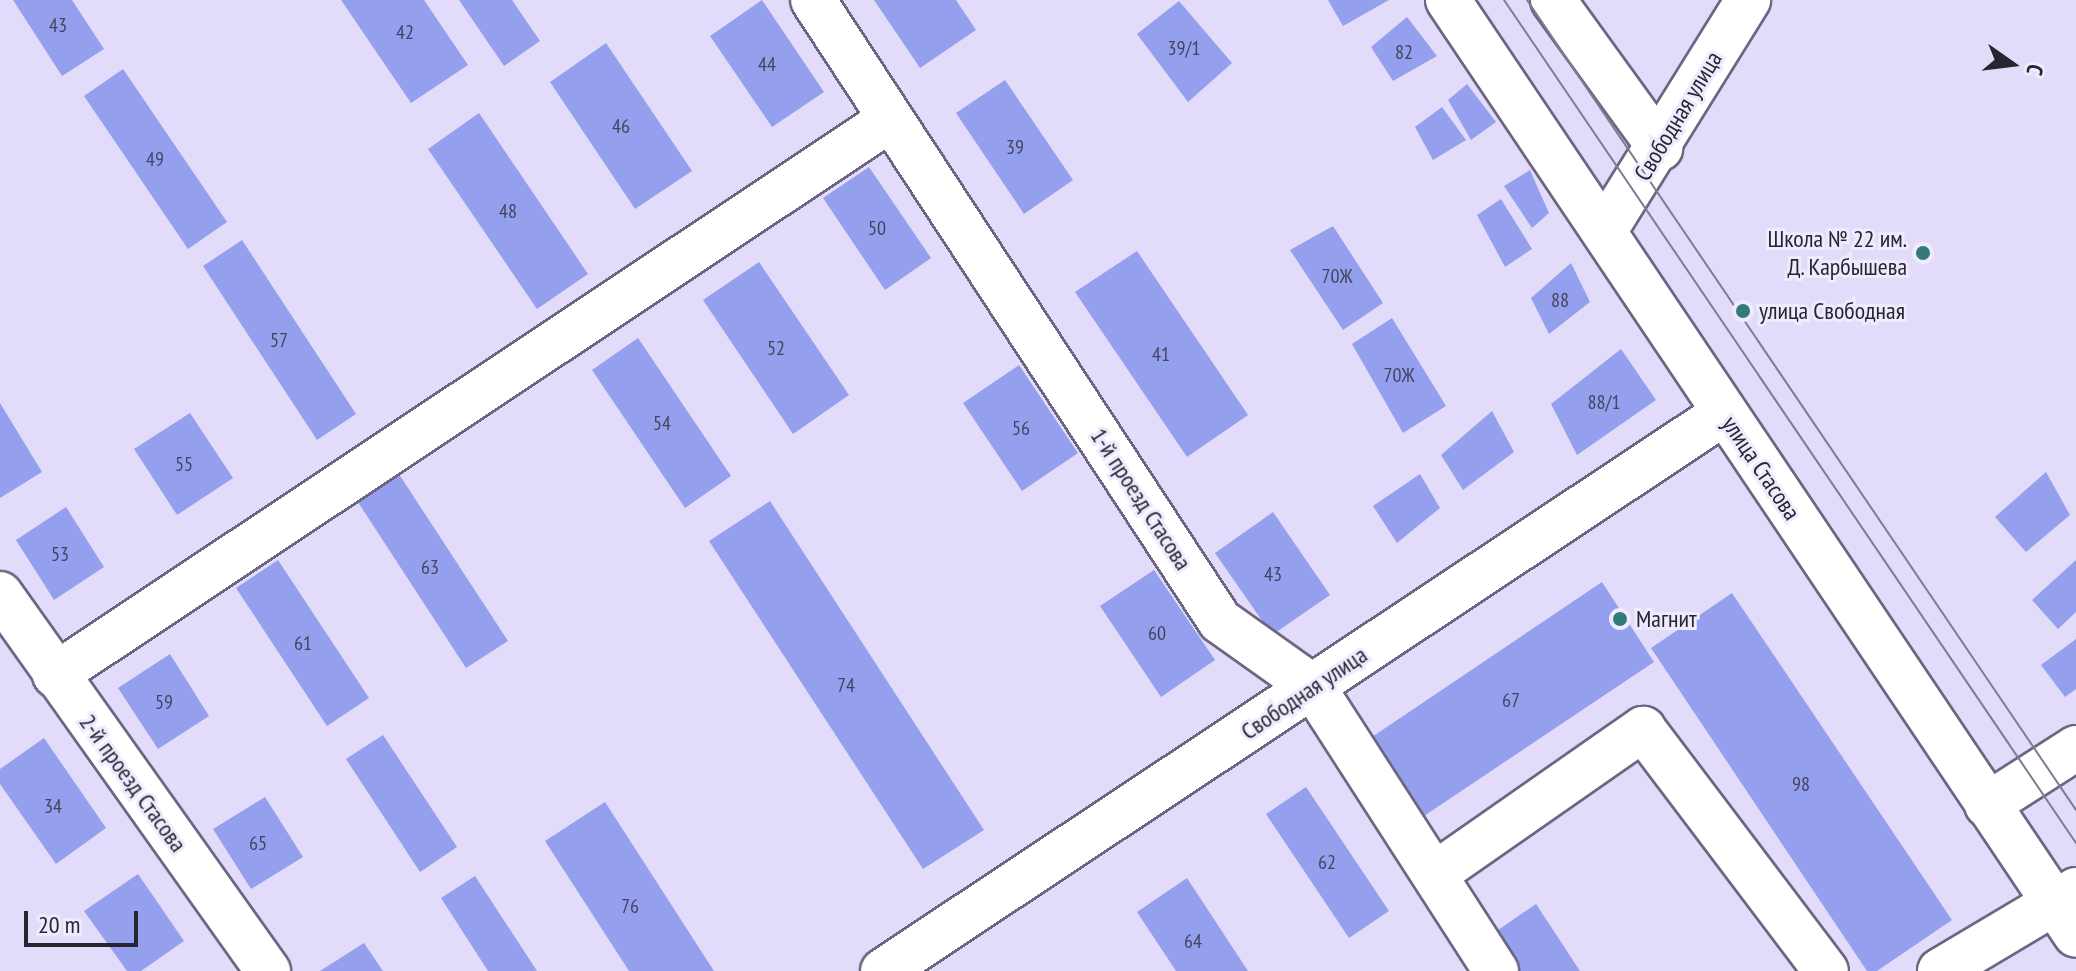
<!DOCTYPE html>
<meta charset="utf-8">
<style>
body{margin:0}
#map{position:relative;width:2076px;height:971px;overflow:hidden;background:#e3dbfa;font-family:"PT Sans Narrow",sans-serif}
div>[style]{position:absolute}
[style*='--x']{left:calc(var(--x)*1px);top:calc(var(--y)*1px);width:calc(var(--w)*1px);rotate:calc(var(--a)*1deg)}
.building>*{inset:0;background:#94a0ed}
.roads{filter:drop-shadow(2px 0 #6d6682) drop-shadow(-2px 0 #6d6682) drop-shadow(0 2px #6d6682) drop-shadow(0 -2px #6d6682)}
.minor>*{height:44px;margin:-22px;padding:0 22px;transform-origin:22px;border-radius:22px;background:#fff}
.tram>*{height:2px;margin:-1px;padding:0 1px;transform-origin:1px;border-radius:1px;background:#807b90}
.dots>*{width:22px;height:22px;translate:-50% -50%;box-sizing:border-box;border:4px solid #efeafd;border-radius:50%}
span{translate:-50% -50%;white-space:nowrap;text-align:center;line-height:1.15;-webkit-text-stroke:6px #efeafd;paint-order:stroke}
.number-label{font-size:20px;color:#434460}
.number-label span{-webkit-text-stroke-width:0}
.street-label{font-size:24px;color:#282531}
.poi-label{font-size:24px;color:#282531}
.right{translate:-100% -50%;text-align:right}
.left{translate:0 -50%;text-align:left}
.north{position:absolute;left:1972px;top:24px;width:80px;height:80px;-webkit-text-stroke:6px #efeafd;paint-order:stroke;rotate:104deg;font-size:22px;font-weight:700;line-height:32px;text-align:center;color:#282531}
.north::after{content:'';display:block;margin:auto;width:28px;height:36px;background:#282531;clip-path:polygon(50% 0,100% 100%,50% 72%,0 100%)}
.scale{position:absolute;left:24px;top:911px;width:114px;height:36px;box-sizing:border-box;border:4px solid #282531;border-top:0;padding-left:10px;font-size:24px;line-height:28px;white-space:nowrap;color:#282531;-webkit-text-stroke:6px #efeafd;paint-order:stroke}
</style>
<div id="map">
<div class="building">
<div style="clip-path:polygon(13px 0,72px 0,104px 49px,62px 76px)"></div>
<div style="clip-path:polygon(341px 0,424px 0,468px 65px,411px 103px)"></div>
<div style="clip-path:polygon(459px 0,512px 0,540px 41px,504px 66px)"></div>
<div style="clip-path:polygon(762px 0,824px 92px,772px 127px,710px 36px)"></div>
<div style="clip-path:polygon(874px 0,956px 0,976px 30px,920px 68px)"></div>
<div style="clip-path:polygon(1328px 0,1389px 0,1343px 26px)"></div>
<div style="clip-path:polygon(1179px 1px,1232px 63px,1188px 102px,1137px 34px)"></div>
<div style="clip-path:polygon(1407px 17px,1437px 56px,1393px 81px,1371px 47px)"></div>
<div style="clip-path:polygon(606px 43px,692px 171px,635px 209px,550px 82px)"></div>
<div style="clip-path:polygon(123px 69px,227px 222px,188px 249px,84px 96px)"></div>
<div style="clip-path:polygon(1005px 80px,1073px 180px,1024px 214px,956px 113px)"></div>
<div style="clip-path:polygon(1467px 84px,1496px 122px,1471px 140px,1448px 100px)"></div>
<div style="clip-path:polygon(1442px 107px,1466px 140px,1433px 160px,1415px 127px)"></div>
<div style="clip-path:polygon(479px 113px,588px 274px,537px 309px,428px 149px)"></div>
<div style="clip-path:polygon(869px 167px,931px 258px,885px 290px,823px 198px)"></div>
<div style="clip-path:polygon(1530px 170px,1549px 213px,1532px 228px,1504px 186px)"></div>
<div style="clip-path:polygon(1501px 199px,1532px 249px,1505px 267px,1477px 215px)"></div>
<div style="clip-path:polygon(1333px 226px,1383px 303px,1343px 330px,1290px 250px)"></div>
<div style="clip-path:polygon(242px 240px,356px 414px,317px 440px,203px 266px)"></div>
<div style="clip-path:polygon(1137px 251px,1248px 415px,1187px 457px,1075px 292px)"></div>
<div style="clip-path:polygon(759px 262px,849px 395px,793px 434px,703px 300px)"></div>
<div style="clip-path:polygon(1571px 263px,1590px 302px,1549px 334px,1531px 298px)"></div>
<div style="clip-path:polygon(1392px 318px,1446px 406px,1403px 433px,1352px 344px)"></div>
<div style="clip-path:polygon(638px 338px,731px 476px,685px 508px,592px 370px)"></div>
<div style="clip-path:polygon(1621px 349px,1656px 400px,1577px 455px,1551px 404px)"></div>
<div style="clip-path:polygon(1019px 365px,1078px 453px,1022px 491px,963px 403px)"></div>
<div style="clip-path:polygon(0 403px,42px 472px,0 498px)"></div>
<div style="clip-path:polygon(1492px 411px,1514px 452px,1463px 490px,1441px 455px)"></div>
<div style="clip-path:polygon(190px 413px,233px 478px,177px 515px,134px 449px)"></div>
<div style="clip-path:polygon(393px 465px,508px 641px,466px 668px,352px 493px)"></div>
<div style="clip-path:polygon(2046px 472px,2070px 515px,2026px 552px,1995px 517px)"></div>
<div style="clip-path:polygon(1420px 474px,1440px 508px,1397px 543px,1373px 506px)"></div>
<div style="clip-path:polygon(770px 501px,984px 830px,923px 869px,709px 541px)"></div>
<div style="clip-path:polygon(66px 507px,104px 567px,54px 600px,16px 540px)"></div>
<div style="clip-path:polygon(1273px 512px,1330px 595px,1272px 635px,1215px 553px)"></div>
<div style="clip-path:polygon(278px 560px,369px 698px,327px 726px,236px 588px)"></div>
<div style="clip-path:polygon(2076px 560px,2076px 612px,2058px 629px,2032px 600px)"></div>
<div style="clip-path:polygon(1154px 570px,1215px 660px,1161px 697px,1100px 606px)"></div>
<div style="clip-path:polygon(1602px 582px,1654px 662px,1421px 818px,1369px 739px)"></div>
<div style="clip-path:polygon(1732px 593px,1952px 920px,1877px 971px,1867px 971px,1651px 648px)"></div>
<div style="clip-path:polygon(2076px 639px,2076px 689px,2065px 697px,2041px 665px)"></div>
<div style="clip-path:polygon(170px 654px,209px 716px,158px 749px,118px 688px)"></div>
<div style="clip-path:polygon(383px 735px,457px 847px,420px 872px,346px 759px)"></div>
<div style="clip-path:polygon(44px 738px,106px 828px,56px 864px,0 784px,0 769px)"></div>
<div style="clip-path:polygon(1306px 787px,1389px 911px,1349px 938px,1266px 814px)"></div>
<div style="clip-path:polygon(265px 797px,303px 857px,251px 889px,213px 829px)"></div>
<div style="clip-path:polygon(605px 802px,714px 971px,629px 971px,545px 841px)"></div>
<div style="clip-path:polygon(138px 874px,184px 941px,141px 971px,127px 971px,84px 911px)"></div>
<div style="clip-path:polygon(475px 876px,537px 971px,488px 971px,441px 898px)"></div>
<div style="clip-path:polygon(1187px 878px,1248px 971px,1176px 971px,1137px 912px)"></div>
<div style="clip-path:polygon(1536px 904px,1580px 971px,1506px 971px,1485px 939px)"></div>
<div style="clip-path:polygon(364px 943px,383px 971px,320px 971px)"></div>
</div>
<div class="roads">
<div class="minor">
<div style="--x:813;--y:0;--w:742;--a:56.76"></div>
<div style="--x:1220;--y:621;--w:114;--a:35.4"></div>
<div style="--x:1313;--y:687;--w:338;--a:57.2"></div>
<div style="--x:1448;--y:0;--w:1126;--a:56.11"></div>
<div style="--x:1553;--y:0;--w:183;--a:54.1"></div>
<div style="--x:1605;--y:230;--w:271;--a:-58.1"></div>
<div style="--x:0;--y:594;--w:463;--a:54.6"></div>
<div style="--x:55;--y:675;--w:1004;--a:-33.63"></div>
<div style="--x:1987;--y:805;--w:106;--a:-32.6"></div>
<div style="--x:1435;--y:874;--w:254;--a:-34.9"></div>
<div style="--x:1643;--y:729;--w:303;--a:52.9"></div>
<div style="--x:883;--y:971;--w:1009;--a:-33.56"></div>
<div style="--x:1940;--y:971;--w:158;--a:-30.8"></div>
</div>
</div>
<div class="tram">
<div style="--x:1504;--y:0;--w:1019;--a:55.84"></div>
<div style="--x:1527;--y:0;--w:979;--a:55.87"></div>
</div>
<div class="dots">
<div style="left:1923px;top:253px;background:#327b7a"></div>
<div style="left:1743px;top:311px;background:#327b7a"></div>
<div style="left:1620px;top:619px;background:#327b7a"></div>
</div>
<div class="number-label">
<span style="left:58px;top:25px">43</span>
<span style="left:405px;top:32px">42</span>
<span style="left:1184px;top:48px">39/1</span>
<span style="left:1404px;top:52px">82</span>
<span style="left:767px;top:64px">44</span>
<span style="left:621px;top:126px">46</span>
<span style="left:1015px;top:147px">39</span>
<span style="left:155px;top:159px">49</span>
<span style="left:508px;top:211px">48</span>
<span style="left:877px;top:228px">50</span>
<span style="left:1337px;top:276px">70Ж</span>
<span style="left:1560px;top:300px">88</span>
<span style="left:279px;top:340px">57</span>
<span style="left:776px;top:348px">52</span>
<span style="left:1161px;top:354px">41</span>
<span style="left:1399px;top:375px">70Ж</span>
<span style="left:1604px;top:402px">88/1</span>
<span style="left:662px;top:423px">54</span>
<span style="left:1021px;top:428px">56</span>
<span style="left:184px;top:464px">55</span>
<span style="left:60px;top:554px">53</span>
<span style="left:430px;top:567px">63</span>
<span style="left:1273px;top:574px">43</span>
<span style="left:1157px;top:633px">60</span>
<span style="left:303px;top:643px">61</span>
<span style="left:846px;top:685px">74</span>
<span style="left:1511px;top:700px">67</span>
<span style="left:164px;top:702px">59</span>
<span style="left:1801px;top:784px">98</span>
<span style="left:53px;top:806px">34</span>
<span style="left:258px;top:843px">65</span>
<span style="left:1327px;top:862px">62</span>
<span style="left:630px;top:906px">76</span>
<span style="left:1193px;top:941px">64</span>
</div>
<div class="street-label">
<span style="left:1678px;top:116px;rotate:-59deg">Свободная улица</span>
<span style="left:1761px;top:468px;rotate:56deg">улица Стасова</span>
<span style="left:1141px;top:499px;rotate:57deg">1-й проезд Стасова</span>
<span style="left:1304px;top:693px;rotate:-34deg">Свободная улица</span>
<span style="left:133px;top:783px;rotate:54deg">2-й проезд Стасова</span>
</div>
<div class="poi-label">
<span class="right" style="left:1907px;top:253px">Школа № 22 им.<br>Д. Карбышева</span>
<span class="left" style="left:1759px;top:311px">улица Свободная</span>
<span class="left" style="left:1636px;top:619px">Магнит</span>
</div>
<div class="north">С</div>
<div class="scale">20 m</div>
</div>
